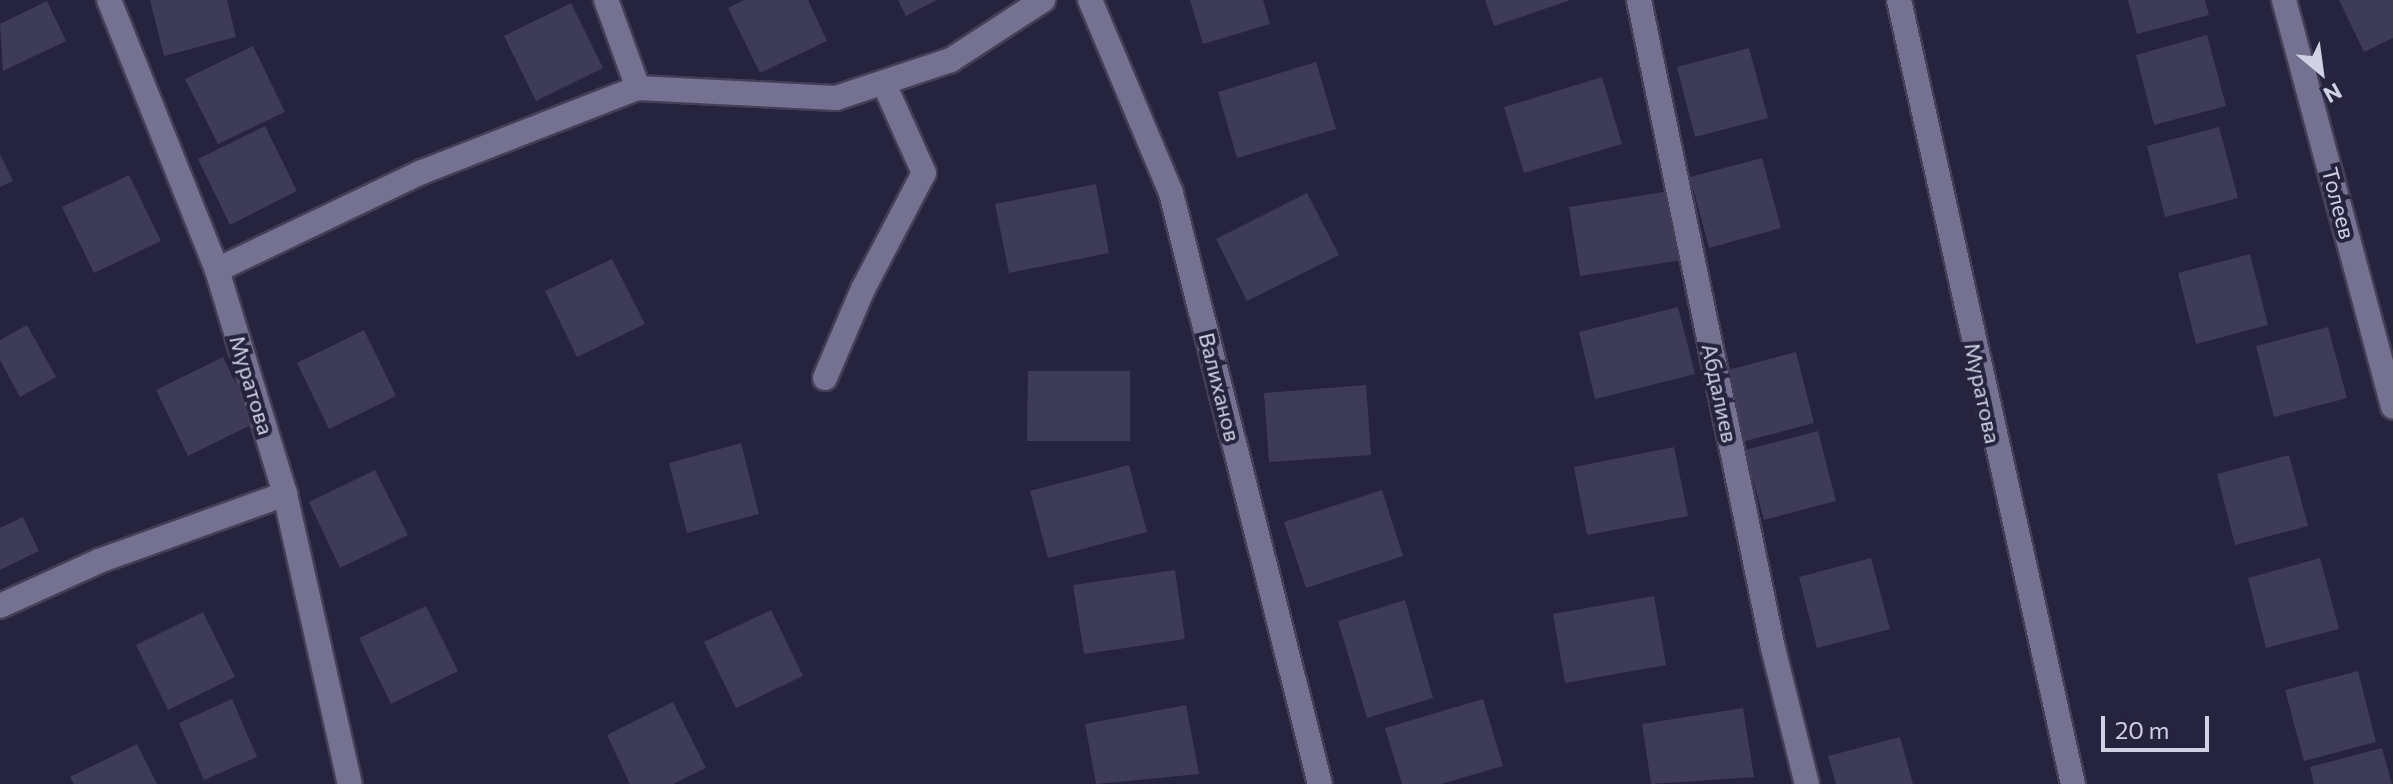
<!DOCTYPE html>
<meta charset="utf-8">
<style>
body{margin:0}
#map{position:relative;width:2393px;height:784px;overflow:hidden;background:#26233e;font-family:Commissioner,sans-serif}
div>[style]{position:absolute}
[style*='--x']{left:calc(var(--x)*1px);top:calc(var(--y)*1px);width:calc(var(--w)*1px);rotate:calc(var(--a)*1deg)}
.building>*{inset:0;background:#3e3b58}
.roads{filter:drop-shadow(2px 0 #423f56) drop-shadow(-2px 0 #423f56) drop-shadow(0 2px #423f56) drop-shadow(0 -2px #423f56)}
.street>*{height:24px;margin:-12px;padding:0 12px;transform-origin:12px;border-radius:12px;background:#747191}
span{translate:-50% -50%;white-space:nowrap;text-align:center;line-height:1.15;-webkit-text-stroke:8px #26233e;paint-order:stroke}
.street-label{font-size:22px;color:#d1d1e3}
.north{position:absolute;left:2281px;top:32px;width:80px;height:80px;-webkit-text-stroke:6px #26233e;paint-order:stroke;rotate:151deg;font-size:22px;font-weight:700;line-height:32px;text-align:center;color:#d1d1e3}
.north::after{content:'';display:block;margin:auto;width:28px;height:36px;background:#d1d1e3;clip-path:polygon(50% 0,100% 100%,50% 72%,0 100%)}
.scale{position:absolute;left:2101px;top:716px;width:108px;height:36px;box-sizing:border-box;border:4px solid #d1d1e3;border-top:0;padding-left:10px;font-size:24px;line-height:28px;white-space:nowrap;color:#d1d1e3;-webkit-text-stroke:6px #26233e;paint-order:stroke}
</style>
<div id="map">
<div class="building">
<div style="clip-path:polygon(150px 0,227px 0,236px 37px,164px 56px)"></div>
<div style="clip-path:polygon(744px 0,808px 0,827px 41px,760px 73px,728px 8px)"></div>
<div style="clip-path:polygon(898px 0,937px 0,906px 16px)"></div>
<div style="clip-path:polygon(1190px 0,1263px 0,1270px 24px,1203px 44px)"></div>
<div style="clip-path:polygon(1485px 0,1568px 0,1568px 1px,1494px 26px)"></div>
<div style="clip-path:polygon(2128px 0,2205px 0,2209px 15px,2137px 34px)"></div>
<div style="clip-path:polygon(2339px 0,2393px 0,2393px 38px,2364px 52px)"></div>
<div style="clip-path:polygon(47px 1px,66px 41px,3px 71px,0 24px)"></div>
<div style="clip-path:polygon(571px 3px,603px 68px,536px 101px,504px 36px)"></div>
<div style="clip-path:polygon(2207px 35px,2226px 106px,2154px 125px,2136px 55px)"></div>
<div style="clip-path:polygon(253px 46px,285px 112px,218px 144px,185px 79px)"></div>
<div style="clip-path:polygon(1749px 48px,1768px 118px,1695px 137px,1677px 67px)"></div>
<div style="clip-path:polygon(1316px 62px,1336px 129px,1237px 158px,1218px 92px)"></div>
<div style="clip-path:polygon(1602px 77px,1622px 144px,1524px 173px,1504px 107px)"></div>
<div style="clip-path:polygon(265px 126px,297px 191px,230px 225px,198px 159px)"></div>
<div style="clip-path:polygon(2219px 127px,2238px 198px,2165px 217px,2147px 146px)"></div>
<div style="clip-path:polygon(0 154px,13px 181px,0 187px)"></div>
<div style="clip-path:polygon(1762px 158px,1781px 228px,1709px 248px,1690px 177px)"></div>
<div style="clip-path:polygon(129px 175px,161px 241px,94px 273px,62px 207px)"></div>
<div style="clip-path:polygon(1096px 184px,1109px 253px,1009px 273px,995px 204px)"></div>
<div style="clip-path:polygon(1670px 191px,1682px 260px,1580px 276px,1569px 207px)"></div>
<div style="clip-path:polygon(1307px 193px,1339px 255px,1247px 301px,1216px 239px)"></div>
<div style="clip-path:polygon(2250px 254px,2268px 325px,2196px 344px,2178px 273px)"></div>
<div style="clip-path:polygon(612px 259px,645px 324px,577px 357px,545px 291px)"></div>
<div style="clip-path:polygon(1678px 307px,1695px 374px,1595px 399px,1579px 332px)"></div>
<div style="clip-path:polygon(27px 325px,56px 377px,20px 397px,0 360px,0 340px)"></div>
<div style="clip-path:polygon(2328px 327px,2347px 398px,2274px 417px,2256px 346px)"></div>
<div style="clip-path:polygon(364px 330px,396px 396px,329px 429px,297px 363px)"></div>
<div style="clip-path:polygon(1796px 352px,1814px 423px,1742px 442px,1724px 371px)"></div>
<div style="clip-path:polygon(223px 357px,255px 423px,188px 456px,156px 390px)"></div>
<div style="clip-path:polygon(1028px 371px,1130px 371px,1130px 441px,1027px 441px)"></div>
<div style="clip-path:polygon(1366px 385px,1371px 455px,1269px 462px,1264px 393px)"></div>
<div style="clip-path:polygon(1818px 431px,1836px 501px,1764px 520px,1745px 450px)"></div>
<div style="clip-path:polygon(741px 443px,759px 514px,687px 533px,669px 463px)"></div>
<div style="clip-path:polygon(1674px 447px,1688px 516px,1587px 535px,1574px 467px)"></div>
<div style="clip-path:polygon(2289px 455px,2308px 526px,2235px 545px,2217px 474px)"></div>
<div style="clip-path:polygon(1129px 465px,1147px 532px,1048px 558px,1030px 491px)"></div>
<div style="clip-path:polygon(375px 470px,408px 535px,340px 568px,309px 502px)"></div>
<div style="clip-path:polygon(1382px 490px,1403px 556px,1306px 588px,1284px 522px)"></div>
<div style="clip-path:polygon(23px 517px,39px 551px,0 570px,0 528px)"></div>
<div style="clip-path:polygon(1871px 558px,1890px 629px,1817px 648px,1799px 577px)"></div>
<div style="clip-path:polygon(2320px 558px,2339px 629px,2266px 648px,2248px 578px)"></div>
<div style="clip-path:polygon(1175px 570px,1185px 639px,1084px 654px,1073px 585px)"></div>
<div style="clip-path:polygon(1654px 596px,1666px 665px,1565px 683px,1553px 614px)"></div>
<div style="clip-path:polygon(1405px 600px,1433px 698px,1367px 718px,1338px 621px)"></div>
<div style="clip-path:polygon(426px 606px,458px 671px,391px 704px,359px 638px)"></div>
<div style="clip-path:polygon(771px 610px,803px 676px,736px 708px,704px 642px)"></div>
<div style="clip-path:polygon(203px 612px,235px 677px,168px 710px,136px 645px)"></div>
<div style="clip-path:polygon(2358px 671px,2376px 742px,2304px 761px,2285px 690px)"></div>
<div style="clip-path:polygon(232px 699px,257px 757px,204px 780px,179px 723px)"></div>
<div style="clip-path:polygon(1483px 699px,1503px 766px,1441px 784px,1402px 784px,1385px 728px)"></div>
<div style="clip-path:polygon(673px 702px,706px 768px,673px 784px,630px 784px,607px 735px)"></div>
<div style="clip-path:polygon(1186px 705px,1199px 774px,1096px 784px,1085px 724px)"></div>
<div style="clip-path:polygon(1743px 708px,1754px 777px,1651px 784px,1642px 724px)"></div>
<div style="clip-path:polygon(1900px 737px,1913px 784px,1836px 784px,1828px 756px)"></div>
<div style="clip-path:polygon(137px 744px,157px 784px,74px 784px,70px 777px)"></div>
<div style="clip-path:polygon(2382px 748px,2392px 784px,2314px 784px,2310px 767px)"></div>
</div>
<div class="roads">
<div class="street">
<div style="--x:109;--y:0;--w:291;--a:68.2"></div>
<div style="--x:217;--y:270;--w:234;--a:73.1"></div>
<div style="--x:285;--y:494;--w:297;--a:77.4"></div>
<div style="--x:606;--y:0;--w:94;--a:70"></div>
<div style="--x:1090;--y:0;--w:209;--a:67.2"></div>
<div style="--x:1171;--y:193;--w:609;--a:75.85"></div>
<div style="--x:1639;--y:0;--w:662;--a:78.32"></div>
<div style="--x:1773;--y:648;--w:140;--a:76"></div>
<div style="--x:1899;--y:0;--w:803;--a:77.49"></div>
<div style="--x:2284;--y:0;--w:421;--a:75"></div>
<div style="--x:217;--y:270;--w:227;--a:-25.6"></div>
<div style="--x:422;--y:172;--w:232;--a:-21.3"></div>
<div style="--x:638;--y:88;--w:198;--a:2.9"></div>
<div style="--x:836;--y:98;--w:121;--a:-18.3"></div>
<div style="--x:951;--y:60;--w:110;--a:-33.1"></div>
<div style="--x:825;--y:378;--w:97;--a:-66.9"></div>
<div style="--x:863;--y:289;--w:131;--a:-62.3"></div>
<div style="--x:924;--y:173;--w:95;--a:-114.1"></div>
<div style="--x:0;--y:606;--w:109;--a:-24.4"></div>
<div style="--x:99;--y:561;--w:198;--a:-19.8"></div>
</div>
</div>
<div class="street-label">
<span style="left:2339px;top:203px;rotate:75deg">Толеев</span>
<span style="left:252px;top:385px;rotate:73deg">Муратова</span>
<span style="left:1220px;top:387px;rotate:76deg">Валиханов</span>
<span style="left:1720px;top:393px;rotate:78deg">Абдалиев</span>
<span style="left:1983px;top:393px;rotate:78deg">Муратова</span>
</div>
<div class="north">N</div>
<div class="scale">20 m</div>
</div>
